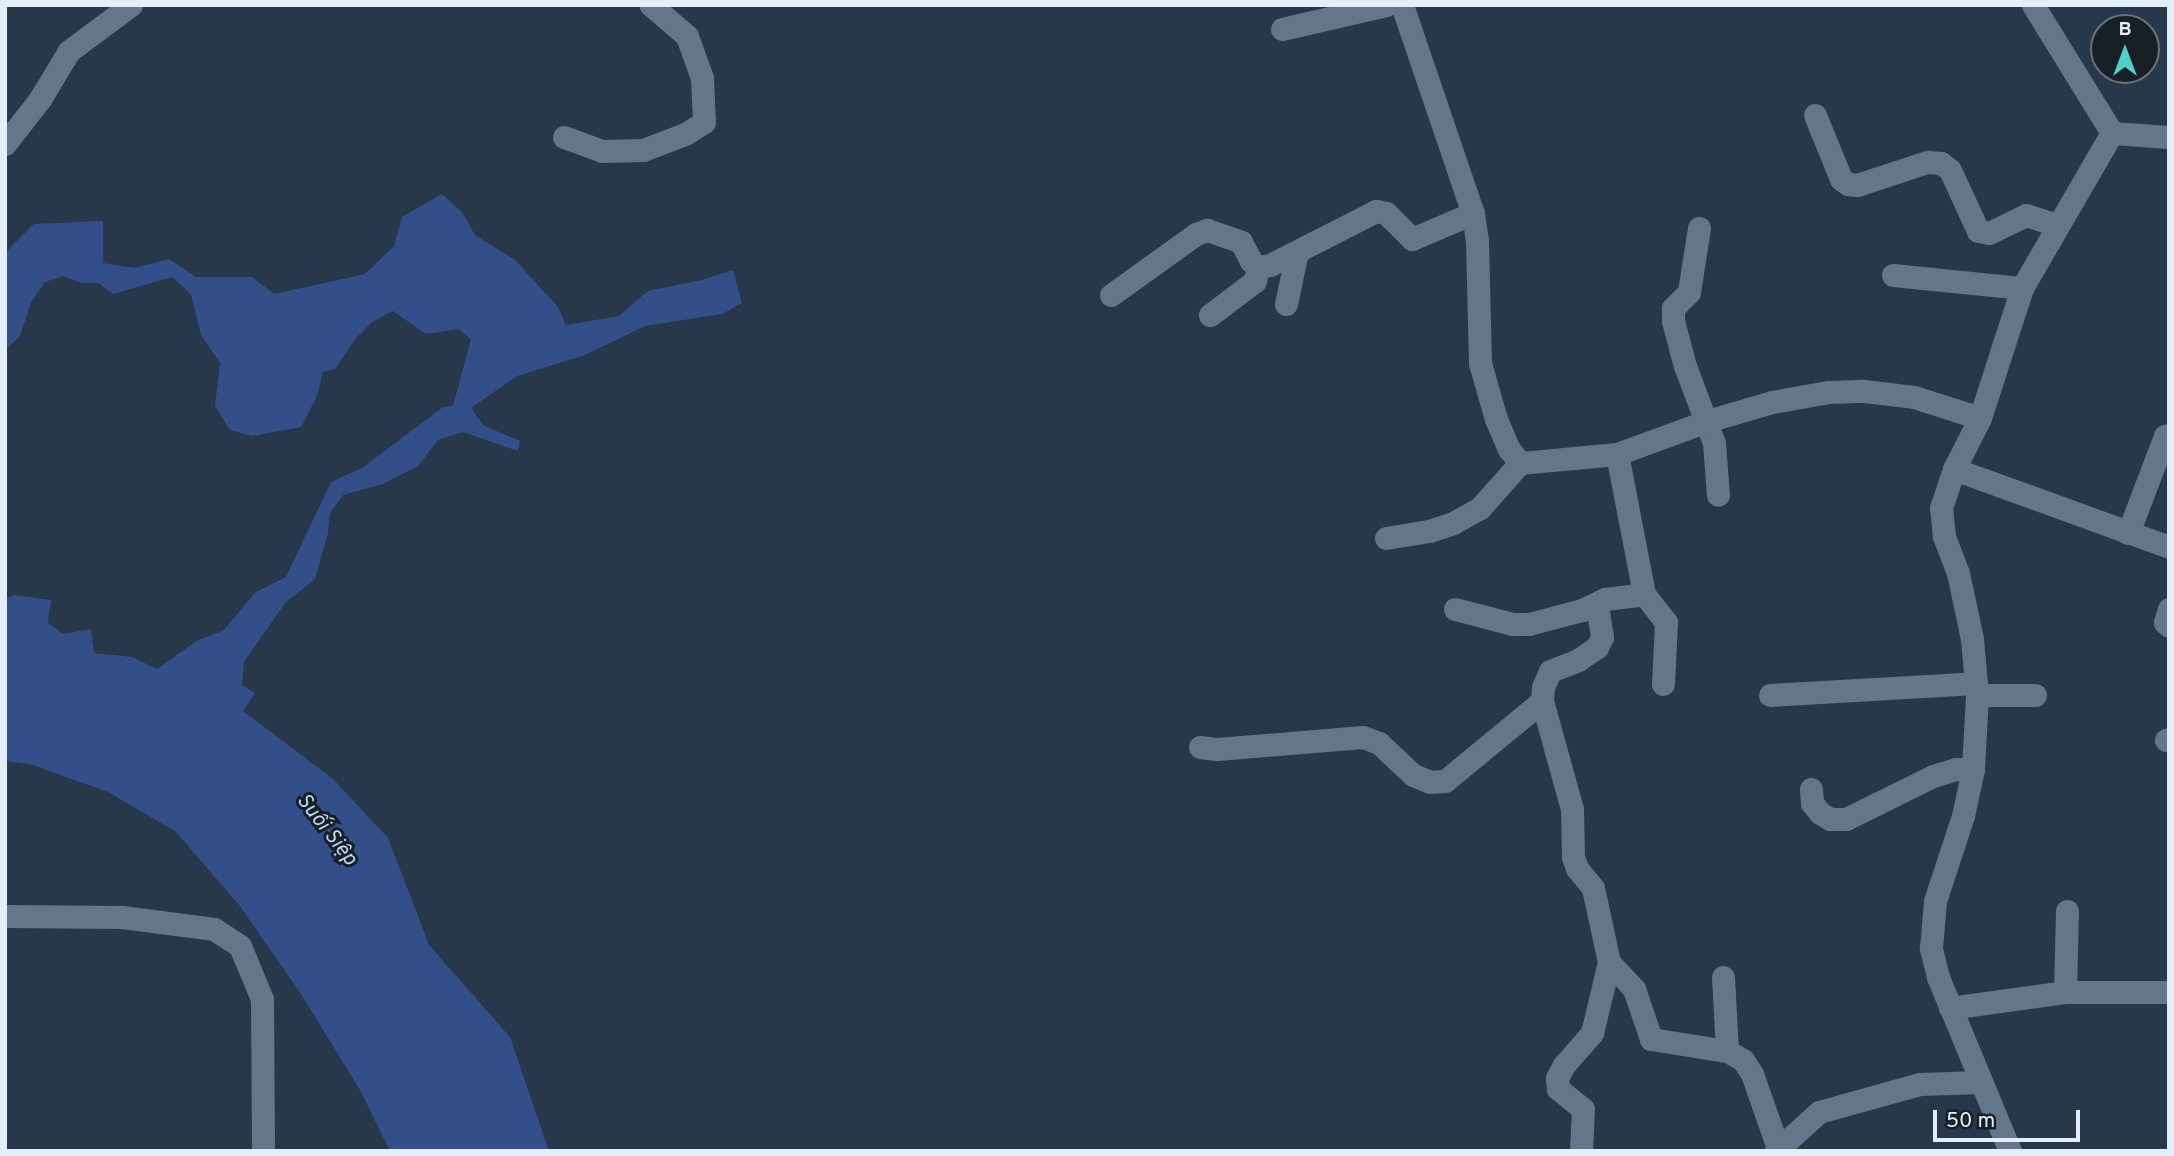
<!DOCTYPE html>
<meta charset="utf-8">
<style>
body{margin:0}
#map{position:relative;width:2174px;height:1156px;overflow:hidden;background:#28384b;font-family:Overpass,sans-serif}
div>[style]{position:absolute}
[style*='--x']{left:calc(var(--x)*1px);top:calc(var(--y)*1px);width:calc(var(--w)*1px);rotate:calc(var(--a)*1deg)}
.water>*{inset:0;background:#334f89}
.minor>*{height:23px;margin:-11.5px;padding:0 11.5px;transform-origin:11.5px;border-radius:11.5px;background:#63768b}
span{translate:-50% -50%;white-space:nowrap;text-align:center;line-height:1.15;-webkit-text-stroke:6px #171f27;paint-order:stroke}
.water-label{font-size:21px;color:#c1d4f7;font-style:italic}
.frame{position:absolute;inset:0;border:7px solid #e4eefa;pointer-events:none}
.north{position:absolute;left:2090px;top:14px;width:70px;height:70px;box-sizing:border-box;background:#171f27;border:2px solid #69727b;border-radius:50%;rotate:0deg;font-size:19px;font-weight:700;line-height:28px;text-align:center;color:#e4eefa}
.north::after{content:'';display:block;margin:auto;width:24px;height:32px;background:#55cec5;clip-path:polygon(50% 0,100% 100%,50% 72%,0 100%)}
.scale{position:absolute;left:1933px;top:1110px;width:147px;height:32px;box-sizing:border-box;border:4px solid #e4eefa;border-top:0;padding-left:9px;font-size:21px;line-height:24px;white-space:nowrap;color:#e4eefa;-webkit-text-stroke:5px #171f27;paint-order:stroke}
</style>
<div id="map">
<div class="water">
<div style="clip-path:polygon(442px 194px,462px 212px,475px 235px,515px 260px,558px 307px,566px 325px,619px 316px,648px 291px,702px 280px,733px 270px,742px 303px,722px 314px,645px 326px,585px 355px,517px 376px,471px 408px,484px 426px,520px 441px,518px 451px,463px 432px,438px 440px,418px 466px,383px 484px,343px 495px,330px 513px,328px 533px,315px 579px,285px 603px,244px 662px,242px 685px,255px 693px,243px 711px,333px 779px,388px 838px,429px 945px,510px 1037px,549px 1151px,390px 1151px,360px 1090px,301px 994px,240px 906px,175px 831px,108px 792px,30px 764px,5px 761px,5px 599px,14px 595px,51px 600px,48px 623px,63px 634px,91px 629px,94px 653px,132px 657px,157px 669px,198px 640px,223px 631px,256px 592px,286px 577px,331px 482px,362px 468px,443px 407px,453px 406px,471px 339px,458px 329px,426px 334px,393px 311px,372px 322px,356px 338px,335px 369px,323px 372px,317px 396px,301px 427px,252px 436px,230px 430px,215px 406px,220px 363px,201px 335px,191px 294px,172px 277px,113px 294px,99px 283px,82px 283px,63px 276px,45px 282px,31px 302px,20px 336px,5px 350px,5px 253px,34px 224px,103px 221px,103px 263px,134px 268px,169px 259px,196px 277px,252px 277px,274px 294px,365px 274px,394px 246px,402px 217px)"></div>
</div>
<div class="minor">
<div style="--x:1402;--y:5;--w:220;--a:71.2"></div>
<div style="--x:1473;--y:213;--w:27;--a:82"></div>
<div style="--x:1477;--y:240;--w:123;--a:88.6"></div>
<div style="--x:1480;--y:363;--w:58;--a:74.1"></div>
<div style="--x:1496;--y:419;--w:33;--a:67"></div>
<div style="--x:1509;--y:449;--w:18;--a:52"></div>
<div style="--x:2033;--y:5;--w:150;--a:58.3"></div>
<div style="--x:1282;--y:29;--w:107;--a:-13"></div>
<div style="--x:1815;--y:115;--w:69;--a:67.9"></div>
<div style="--x:1841;--y:179;--w:9;--a:36"></div>
<div style="--x:1848;--y:184;--w:9;--a:6"></div>
<div style="--x:1857;--y:185;--w:74;--a:-18.2"></div>
<div style="--x:1927;--y:162;--w:14;--a:4"></div>
<div style="--x:1941;--y:163;--w:11;--a:38"></div>
<div style="--x:1950;--y:170;--w:67;--a:65.3"></div>
<div style="--x:1978;--y:231;--w:11;--a:10"></div>
<div style="--x:1989;--y:233;--w:41;--a:-25.9"></div>
<div style="--x:2026;--y:215;--w:32;--a:18"></div>
<div style="--x:2112;--y:133;--w:57;--a:4"></div>
<div style="--x:564;--y:137;--w:40;--a:20.2"></div>
<div style="--x:602;--y:151;--w:41;--a:-1.4"></div>
<div style="--x:643;--y:150;--w:45;--a:-20.9"></div>
<div style="--x:685;--y:134;--w:22;--a:-32"></div>
<div style="--x:704;--y:122;--w:44;--a:-92.6"></div>
<div style="--x:702;--y:78;--w:45;--a:-109.7"></div>
<div style="--x:687;--y:36;--w:48;--a:-139.3"></div>
<div style="--x:5;--y:144;--w:57;--a:-52.1"></div>
<div style="--x:40;--y:99;--w:56;--a:-58.9"></div>
<div style="--x:69;--y:51;--w:77;--a:-36.6"></div>
<div style="--x:1699;--y:228;--w:65;--a:98.9"></div>
<div style="--x:1689;--y:292;--w:23;--a:135"></div>
<div style="--x:1673;--y:308;--w:13;--a:90"></div>
<div style="--x:1673;--y:321;--w:47;--a:75.1"></div>
<div style="--x:1685;--y:366;--w:82;--a:69.4"></div>
<div style="--x:1714;--y:443;--w:52;--a:85.6"></div>
<div style="--x:1893;--y:275;--w:130;--a:5.8"></div>
<div style="--x:1111;--y:295;--w:105;--a:-35.7"></div>
<div style="--x:1196;--y:234;--w:12;--a:-20"></div>
<div style="--x:1207;--y:230;--w:36;--a:19"></div>
<div style="--x:1241;--y:242;--w:21;--a:62"></div>
<div style="--x:1251;--y:261;--w:9;--a:41"></div>
<div style="--x:1258;--y:267;--w:12;--a:-9"></div>
<div style="--x:1270;--y:265;--w:119;--a:-27"></div>
<div style="--x:1376;--y:211;--w:10;--a:11"></div>
<div style="--x:1386;--y:213;--w:37;--a:45"></div>
<div style="--x:1412;--y:239;--w:66;--a:-23.1"></div>
<div style="--x:1286;--y:304;--w:53;--a:-78.1"></div>
<div style="--x:1210;--y:315;--w:56;--a:-37.1"></div>
<div style="--x:1255;--y:281;--w:14;--a:-78"></div>
<div style="--x:1617;--y:454;--w:143;--a:79.1"></div>
<div style="--x:1644;--y:594;--w:36;--a:52"></div>
<div style="--x:1666;--y:622;--w:62;--a:92.8"></div>
<div style="--x:1954;--y:469;--w:229;--a:19.9"></div>
<div style="--x:2128;--y:533;--w:104;--a:-69.1"></div>
<div style="--x:2165;--y:436;--w:4;--a:-14"></div>
<div style="--x:1386;--y:538;--w:44;--a:-9.2"></div>
<div style="--x:1429;--y:531;--w:25;--a:-18"></div>
<div style="--x:1453;--y:523;--w:31;--a:-29"></div>
<div style="--x:1480;--y:508;--w:60;--a:-48.4"></div>
<div style="--x:1520;--y:463;--w:97;--a:-5.3"></div>
<div style="--x:1617;--y:454;--w:96;--a:-20.1"></div>
<div style="--x:1707;--y:421;--w:68;--a:-16.3"></div>
<div style="--x:1772;--y:402;--w:58;--a:-10"></div>
<div style="--x:1829;--y:392;--w:35;--a:-2"></div>
<div style="--x:1864;--y:391;--w:50;--a:6.8"></div>
<div style="--x:1914;--y:397;--w:69;--a:17.7"></div>
<div style="--x:1455;--y:609;--w:59;--a:14.7"></div>
<div style="--x:1512;--y:624;--w:17;--a:0"></div>
<div style="--x:1529;--y:624;--w:55;--a:-14.8"></div>
<div style="--x:1582;--y:610;--w:25;--a:-26"></div>
<div style="--x:1605;--y:599;--w:39;--a:-7"></div>
<div style="--x:2169;--y:609;--w:14;--a:107"></div>
<div style="--x:2165;--y:622;--w:6;--a:45"></div>
<div style="--x:1770;--y:695;--w:206;--a:-3.3"></div>
<div style="--x:1977;--y:695;--w:58;--a:0"></div>
<div style="--x:2166;--y:740;--w:3;--a:-18"></div>
<div style="--x:1200;--y:747;--w:17;--a:7"></div>
<div style="--x:1217;--y:749;--w:146;--a:-4.7"></div>
<div style="--x:1363;--y:737;--w:17;--a:21"></div>
<div style="--x:1379;--y:743;--w:47;--a:43.3"></div>
<div style="--x:1413;--y:775;--w:18;--a:22"></div>
<div style="--x:1430;--y:782;--w:15;--a:-4"></div>
<div style="--x:1445;--y:781;--w:126;--a:-39.5"></div>
<div style="--x:1811;--y:789;--w:14;--a:86"></div>
<div style="--x:1812;--y:803;--w:13;--a:51"></div>
<div style="--x:1820;--y:813;--w:12;--a:31"></div>
<div style="--x:1830;--y:819;--w:16;--a:0"></div>
<div style="--x:1846;--y:819;--w:97;--a:-26.3"></div>
<div style="--x:1933;--y:776;--w:24;--a:-17"></div>
<div style="--x:1956;--y:769;--w:17;--a:0"></div>
<div style="--x:5;--y:916;--w:117;--a:0.5"></div>
<div style="--x:122;--y:917;--w:93;--a:7.4"></div>
<div style="--x:214;--y:929;--w:31;--a:33"></div>
<div style="--x:240;--y:946;--w:57;--a:67.5"></div>
<div style="--x:262;--y:999;--w:152;--a:89.6"></div>
<div style="--x:1609;--y:962;--w:37;--a:47"></div>
<div style="--x:1634;--y:989;--w:53;--a:71.2"></div>
<div style="--x:1651;--y:1039;--w:77;--a:9"></div>
<div style="--x:1727;--y:1051;--w:18;--a:29"></div>
<div style="--x:1743;--y:1060;--w:17;--a:57"></div>
<div style="--x:1752;--y:1074;--w:78;--a:70.6"></div>
<div style="--x:1723;--y:977;--w:74;--a:86.9"></div>
<div style="--x:2065;--y:992;--w:81;--a:-88.6"></div>
<div style="--x:1950;--y:1008;--w:116;--a:-7.9"></div>
<div style="--x:2065;--y:992;--w:104;--a:0"></div>
<div style="--x:1581;--y:1151;--w:42;--a:-87.3"></div>
<div style="--x:1583;--y:1109;--w:32;--a:-141"></div>
<div style="--x:1558;--y:1089;--w:11;--a:-95"></div>
<div style="--x:1557;--y:1078;--w:15;--a:-62"></div>
<div style="--x:1564;--y:1065;--w:43;--a:-48.8"></div>
<div style="--x:1592;--y:1033;--w:73;--a:-76.5"></div>
<div style="--x:1609;--y:962;--w:76;--a:-102.2"></div>
<div style="--x:1593;--y:888;--w:26;--a:-129"></div>
<div style="--x:1577;--y:868;--w:12;--a:-110"></div>
<div style="--x:1573;--y:857;--w:48;--a:-91.2"></div>
<div style="--x:1572;--y:809;--w:112;--a:-105.5"></div>
<div style="--x:1542;--y:701;--w:14;--a:-86"></div>
<div style="--x:1543;--y:687;--w:17;--a:-66"></div>
<div style="--x:1550;--y:671;--w:30;--a:-21"></div>
<div style="--x:1578;--y:660;--w:23;--a:-34"></div>
<div style="--x:1597;--y:647;--w:11;--a:-63"></div>
<div style="--x:1602;--y:637;--w:33;--a:-99"></div>
<div style="--x:1776;--y:1151;--w:58;--a:-42.2"></div>
<div style="--x:1819;--y:1112;--w:105;--a:-15.5"></div>
<div style="--x:1920;--y:1084;--w:61;--a:-1.9"></div>
<div style="--x:2010;--y:1151;--w:188;--a:-112.5"></div>
<div style="--x:1938;--y:977;--w:30;--a:-104"></div>
<div style="--x:1931;--y:948;--w:47;--a:-85.1"></div>
<div style="--x:1935;--y:901;--w:89;--a:-71.8"></div>
<div style="--x:1963;--y:816;--w:48;--a:-78"></div>
<div style="--x:1973;--y:769;--w:74;--a:-86.9"></div>
<div style="--x:1977;--y:695;--w:56;--a:-95.1"></div>
<div style="--x:1972;--y:639;--w:67;--a:-102"></div>
<div style="--x:1958;--y:573;--w:40;--a:-111"></div>
<div style="--x:1944;--y:536;--w:28;--a:-96"></div>
<div style="--x:1941;--y:508;--w:41;--a:-71.6"></div>
<div style="--x:1954;--y:469;--w:57;--a:-63"></div>
<div style="--x:1980;--y:418;--w:137;--a:-72.1"></div>
<div style="--x:2022;--y:288;--w:179;--a:-59.9"></div>
</div>
<div class="water-label">
<span style="left:326px;top:830px;rotate:52deg">Suối Siệp</span>
</div>
<div class="frame"></div>
<div class="north">B</div>
<div class="scale">50 m</div>
</div>
